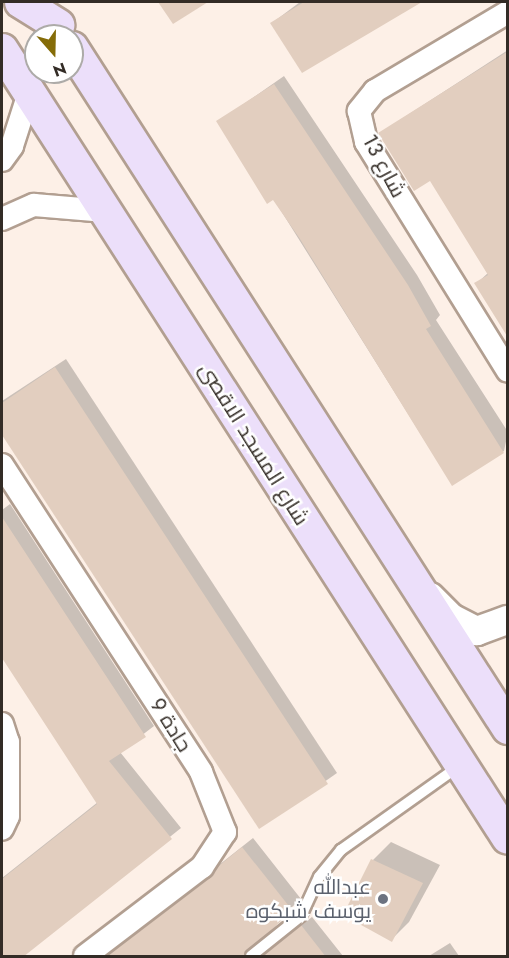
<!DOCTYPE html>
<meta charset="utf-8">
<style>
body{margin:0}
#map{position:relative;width:509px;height:958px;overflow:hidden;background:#fdf0e7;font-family:Jost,Cairo,sans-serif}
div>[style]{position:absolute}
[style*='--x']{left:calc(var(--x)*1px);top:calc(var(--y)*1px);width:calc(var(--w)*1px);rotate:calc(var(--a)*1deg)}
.shadow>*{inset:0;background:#0003}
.building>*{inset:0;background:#e2cebf}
.roads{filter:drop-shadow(2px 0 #b29f91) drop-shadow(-2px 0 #b29f91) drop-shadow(0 2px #b29f91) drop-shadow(0 -2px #b29f91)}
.service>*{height:10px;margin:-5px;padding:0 5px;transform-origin:5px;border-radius:5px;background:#fff}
.minor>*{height:22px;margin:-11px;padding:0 11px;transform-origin:11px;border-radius:11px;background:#fff}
.tertiary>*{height:28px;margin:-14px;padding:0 14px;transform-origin:14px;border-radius:14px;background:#fff}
.secondary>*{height:32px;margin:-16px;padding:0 16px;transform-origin:16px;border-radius:16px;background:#ecdffa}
.dots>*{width:16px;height:16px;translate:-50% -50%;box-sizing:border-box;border:3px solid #fff;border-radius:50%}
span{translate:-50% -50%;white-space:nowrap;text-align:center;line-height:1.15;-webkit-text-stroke:5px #fff;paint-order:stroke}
.street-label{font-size:21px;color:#332c26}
.worship-label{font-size:21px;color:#5b616d}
.right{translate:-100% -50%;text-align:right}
.frame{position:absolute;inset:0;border:3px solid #332c26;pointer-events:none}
.north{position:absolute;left:24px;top:24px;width:60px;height:60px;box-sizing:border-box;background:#fff;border:2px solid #adaba8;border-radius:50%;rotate:160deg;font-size:16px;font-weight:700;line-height:24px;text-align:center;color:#332c26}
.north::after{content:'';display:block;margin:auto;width:21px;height:27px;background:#856c08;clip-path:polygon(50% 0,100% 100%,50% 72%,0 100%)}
</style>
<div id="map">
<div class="shadow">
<div style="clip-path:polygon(159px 2px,205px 2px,173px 22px)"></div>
<div style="clip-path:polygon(300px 2px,420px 2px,302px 71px,272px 23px)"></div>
<div style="clip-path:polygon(508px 50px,508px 333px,476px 284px,489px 272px,430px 179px,380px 133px)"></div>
<div style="clip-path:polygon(284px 76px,417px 275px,440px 315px,436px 320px,508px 432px,504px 451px,452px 484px,273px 198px,218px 122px)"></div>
<div style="clip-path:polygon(66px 359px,337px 773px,260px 827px,2px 432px,2px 401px)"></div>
<div style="clip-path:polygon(10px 504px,154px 726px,120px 752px,181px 828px,21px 956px,2px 956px,2px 878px,98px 802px,2px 655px,2px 510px)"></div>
<div style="clip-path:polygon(253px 838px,301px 899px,255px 940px,254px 951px,267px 953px,312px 917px,343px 956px,104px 956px)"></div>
<div style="clip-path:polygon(391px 842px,440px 865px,409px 922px,391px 940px,345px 914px,373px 860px)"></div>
<div style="clip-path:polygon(450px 943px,459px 956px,429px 956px)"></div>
</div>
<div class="building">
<div style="clip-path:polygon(158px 2px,208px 2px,173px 24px)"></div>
<div style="clip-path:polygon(304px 2px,422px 2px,302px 73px,270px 23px)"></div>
<div style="clip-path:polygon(507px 52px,507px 336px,474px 283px,488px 275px,430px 181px,414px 191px,378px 133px)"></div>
<div style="clip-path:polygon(274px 84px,408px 285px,431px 326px,426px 329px,504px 453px,452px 486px,300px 239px,273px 200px,267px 204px,216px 121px)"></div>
<div style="clip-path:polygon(55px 367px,328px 784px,259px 829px,2px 435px,2px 403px)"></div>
<div style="clip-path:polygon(2px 517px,146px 737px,109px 761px,172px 839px,23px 957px,2px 957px,2px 879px,97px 804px,2px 658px)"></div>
<div style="clip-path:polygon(242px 847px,292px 910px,244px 957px,107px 957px)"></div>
<div style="clip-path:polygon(371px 859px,423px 883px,392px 942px,343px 915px)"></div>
<div style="clip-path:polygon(301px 925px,326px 957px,262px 957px)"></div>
</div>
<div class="roads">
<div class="service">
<div style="--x:251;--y:956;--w:64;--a:-38.7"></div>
<div style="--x:301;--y:916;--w:43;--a:-65.2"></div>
<div style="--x:319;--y:877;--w:35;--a:-51"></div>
<div style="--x:341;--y:850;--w:143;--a:-35.4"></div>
</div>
<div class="minor">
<div style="--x:508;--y:12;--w:155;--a:149.3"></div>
<div style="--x:375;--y:91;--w:26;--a:129"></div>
<div style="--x:359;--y:111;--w:32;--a:77"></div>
<div style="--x:366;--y:142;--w:269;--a:58.2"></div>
<div style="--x:2;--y:160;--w:17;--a:-54"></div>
<div style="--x:12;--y:146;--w:56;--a:-72.2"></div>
<div style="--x:2;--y:219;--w:35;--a:-24"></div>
<div style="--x:34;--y:205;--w:72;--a:4.8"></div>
<div style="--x:2;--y:465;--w:366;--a:57"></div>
<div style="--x:201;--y:772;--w:65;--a:68.2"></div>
<div style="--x:225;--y:832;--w:42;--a:123.3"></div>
<div style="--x:202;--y:867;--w:147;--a:142.7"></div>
<div style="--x:2;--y:724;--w:19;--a:72"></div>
<div style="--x:8;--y:742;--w:74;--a:90"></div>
<div style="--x:8;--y:816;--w:14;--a:115"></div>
</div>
<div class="tertiary">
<div style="--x:430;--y:597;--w:30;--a:45"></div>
<div style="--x:451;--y:618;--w:29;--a:27"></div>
<div style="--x:477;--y:631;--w:33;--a:-20"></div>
</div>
<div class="secondary">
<div style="--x:21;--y:2;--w:44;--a:31.9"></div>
<div style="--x:72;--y:48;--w:808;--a:57.33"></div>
<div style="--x:2;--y:50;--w:936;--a:57.29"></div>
</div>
</div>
<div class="dots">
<div style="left:383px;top:899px;background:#6b7280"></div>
</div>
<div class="street-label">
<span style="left:384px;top:166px;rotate:62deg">شارع 13</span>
<span style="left:254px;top:444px;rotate:58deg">شارع المسجد الاقصى</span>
<span style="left:171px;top:725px;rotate:58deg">جادة 9</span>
</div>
<div class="worship-label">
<span class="right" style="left:371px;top:899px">عبدالله<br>يوسف شبكوه</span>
</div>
<div class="frame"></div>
<div class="north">N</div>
</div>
